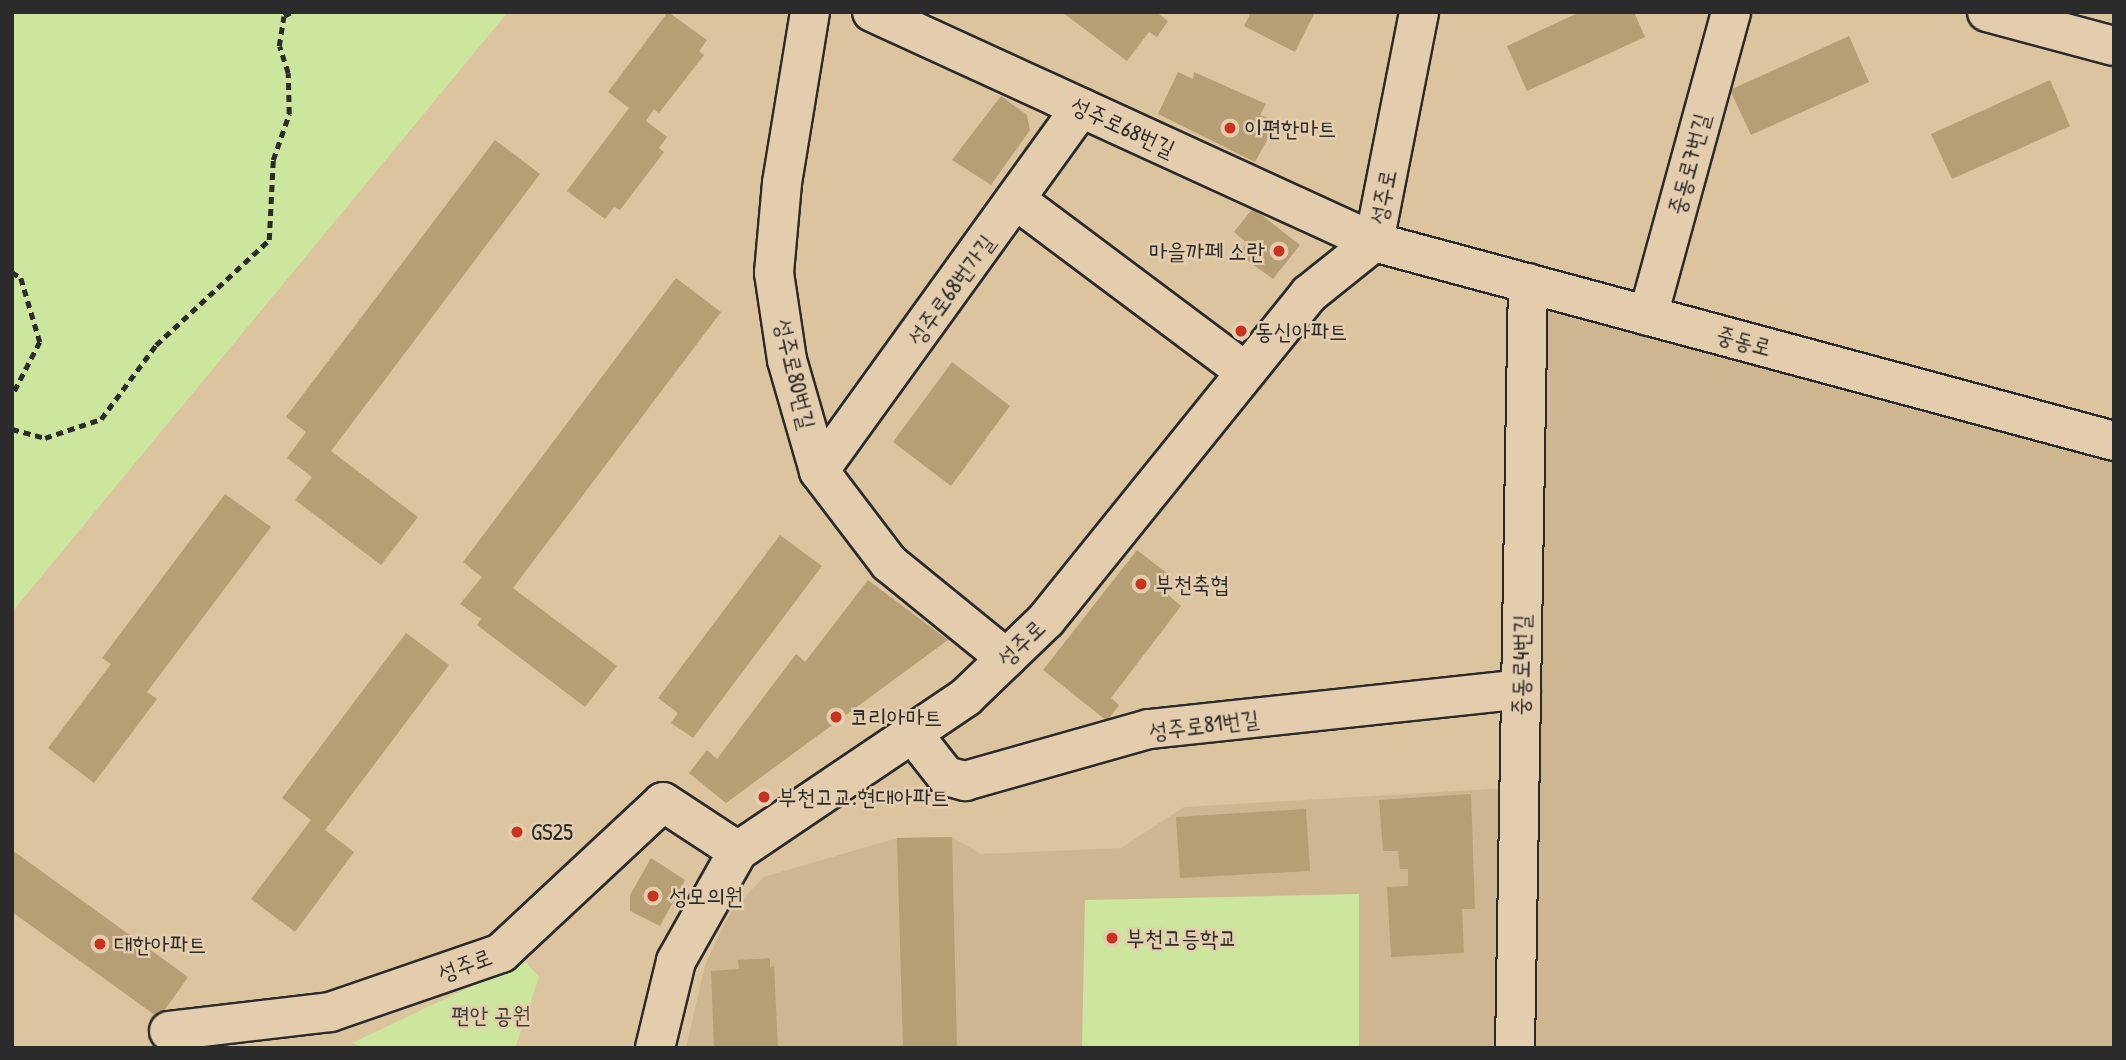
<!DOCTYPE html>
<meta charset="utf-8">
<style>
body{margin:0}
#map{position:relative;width:2126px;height:1060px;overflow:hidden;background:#dcc49f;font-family:"Patrick Hand","Poor Story",sans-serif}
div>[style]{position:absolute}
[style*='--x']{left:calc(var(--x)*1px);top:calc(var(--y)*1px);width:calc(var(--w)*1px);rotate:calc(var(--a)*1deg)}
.built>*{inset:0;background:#ceb690}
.green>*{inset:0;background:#cce69d}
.building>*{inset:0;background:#b69f75}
.path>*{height:4.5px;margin-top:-2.25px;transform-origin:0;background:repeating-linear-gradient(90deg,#2b2b2b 0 7px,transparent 0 12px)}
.roads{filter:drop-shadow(2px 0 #2b2b2b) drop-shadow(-2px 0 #2b2b2b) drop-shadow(0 2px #2b2b2b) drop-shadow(0 -2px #2b2b2b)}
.minor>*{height:38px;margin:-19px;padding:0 19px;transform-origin:19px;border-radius:19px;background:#e4cdad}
.dots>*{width:19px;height:19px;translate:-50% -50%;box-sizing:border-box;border:4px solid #e4cdad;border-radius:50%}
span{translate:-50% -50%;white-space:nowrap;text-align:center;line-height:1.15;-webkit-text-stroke:5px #e4cdad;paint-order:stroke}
.street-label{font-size:23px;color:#2b2b2b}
.poi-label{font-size:23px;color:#2b2b2b}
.left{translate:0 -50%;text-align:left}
.right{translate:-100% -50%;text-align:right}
.park-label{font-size:23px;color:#3b3e36}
.frame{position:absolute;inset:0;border:14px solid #2b2b2b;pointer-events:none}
</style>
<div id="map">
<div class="built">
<div style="clip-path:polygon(1548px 288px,2114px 441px,2114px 1048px,1516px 1048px)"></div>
<div style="clip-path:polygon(1507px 788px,1501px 1048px,686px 1048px,705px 965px,731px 911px,764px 877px,897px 838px,952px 837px,981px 854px,1121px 848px,1184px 807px)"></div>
</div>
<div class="green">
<div style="clip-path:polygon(12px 12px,508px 12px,12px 612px)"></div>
<div style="clip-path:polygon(1359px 894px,1359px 1048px,1082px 1048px,1085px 900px)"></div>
<div style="clip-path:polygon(525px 961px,539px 977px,515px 1048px,367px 1048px,352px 1043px)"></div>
</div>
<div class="building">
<div style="clip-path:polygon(668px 12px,707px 40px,699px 51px,704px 55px,659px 113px,654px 109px,646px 121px,667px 137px,659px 148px,664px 152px,620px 210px,614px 207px,605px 219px,567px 191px,629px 108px,608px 92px)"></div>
<div style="clip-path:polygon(1062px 12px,1156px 12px,1168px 21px,1157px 37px,1149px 32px,1127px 61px)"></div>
<div style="clip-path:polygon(1251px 12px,1315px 12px,1295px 52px,1244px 26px)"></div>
<div style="clip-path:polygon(1580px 12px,1634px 12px,1645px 37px,1527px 91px,1507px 46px)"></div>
<div style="clip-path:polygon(1849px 36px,1869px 82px,1751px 135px,1730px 90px)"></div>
<div style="clip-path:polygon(1178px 72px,1193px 79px,1194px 72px,1266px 104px,1260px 115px,1277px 122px,1255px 162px,1158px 114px)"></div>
<div style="clip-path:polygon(2050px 80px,2070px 126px,1952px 179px,1931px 134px)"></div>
<div style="clip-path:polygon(1001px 96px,1027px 115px,1030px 130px,991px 185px,952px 160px)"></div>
<div style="clip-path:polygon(495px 140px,540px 174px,331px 451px,418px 517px,381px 565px,295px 500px,312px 477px,287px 458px,306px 432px,286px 417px)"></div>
<div style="clip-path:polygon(1253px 208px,1300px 245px,1273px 279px,1238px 254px,1247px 243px,1234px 232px)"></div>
<div style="clip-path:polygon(676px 278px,721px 312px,513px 588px,617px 666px,585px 707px,477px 625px,481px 619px,460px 604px,482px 577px,463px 562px)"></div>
<div style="clip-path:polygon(952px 362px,1010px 406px,951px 486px,893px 442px)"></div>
<div style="clip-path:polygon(225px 494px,271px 527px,147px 692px,157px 699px,94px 783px,48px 748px,111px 664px,102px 658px)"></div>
<div style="clip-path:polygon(780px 535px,822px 566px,693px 738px,671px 723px,678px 713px,658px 698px)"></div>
<div style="clip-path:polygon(1137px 550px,1168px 574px,1166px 593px,1181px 606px,1111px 698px,1119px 705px,1107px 721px,1043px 670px)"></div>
<div style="clip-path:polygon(868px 580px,948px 640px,726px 803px,689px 773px,707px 750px,717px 759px,796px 654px,805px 662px)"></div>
<div style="clip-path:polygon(406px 633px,449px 665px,325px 830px,354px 852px,295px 932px,251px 899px,311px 820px,282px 798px)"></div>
<div style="clip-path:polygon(1471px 794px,1475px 909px,1462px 909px,1464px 953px,1391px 957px,1387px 887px,1408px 886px,1408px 869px,1400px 869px,1398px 851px,1383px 851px,1379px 800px)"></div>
<div style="clip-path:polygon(1306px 809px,1310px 871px,1180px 878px,1176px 817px)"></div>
<div style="clip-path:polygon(952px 837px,957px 1048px,903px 1048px,897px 838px)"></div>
<div style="clip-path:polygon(12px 850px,188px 977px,159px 1018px,12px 912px)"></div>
<div style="clip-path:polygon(651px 858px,685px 880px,660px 926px,630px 911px,630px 895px)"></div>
<div style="clip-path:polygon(770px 958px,770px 967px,774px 966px,778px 1048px,714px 1048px,711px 971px,739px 969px,738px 960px)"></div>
</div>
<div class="path">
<div style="--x:12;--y:272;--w:11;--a:34"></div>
<div style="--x:21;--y:278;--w:67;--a:73.5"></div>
<div style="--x:40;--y:342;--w:61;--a:117.4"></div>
<div style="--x:12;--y:429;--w:34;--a:15"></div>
<div style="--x:45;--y:438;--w:59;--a:-18.7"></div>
<div style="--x:101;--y:419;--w:92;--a:-53.4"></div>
<div style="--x:156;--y:345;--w:154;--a:-42.9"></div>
<div style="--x:269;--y:240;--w:80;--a:-87.1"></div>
<div style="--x:273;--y:160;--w:49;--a:-70.8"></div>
<div style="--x:289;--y:114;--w:41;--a:-91.4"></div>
<div style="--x:288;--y:73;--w:28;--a:-108"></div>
<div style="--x:279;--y:46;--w:30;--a:-81"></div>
<div style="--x:284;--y:16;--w:8;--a:-30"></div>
</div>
<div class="roads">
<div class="minor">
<div style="--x:810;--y:12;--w:173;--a:99.3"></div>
<div style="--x:782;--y:183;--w:90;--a:95.1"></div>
<div style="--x:774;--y:273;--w:88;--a:81.5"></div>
<div style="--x:787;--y:360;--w:116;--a:73.9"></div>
<div style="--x:819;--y:471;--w:116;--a:52.7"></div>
<div style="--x:889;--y:563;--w:151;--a:39.1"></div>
<div style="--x:872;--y:12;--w:552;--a:24.62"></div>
<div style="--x:1374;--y:242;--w:766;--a:15.05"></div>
<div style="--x:1987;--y:12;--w:131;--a:15"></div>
<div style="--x:1016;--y:200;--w:287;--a:36.8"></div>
<div style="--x:1648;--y:316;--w:315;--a:-74.7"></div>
<div style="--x:819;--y:471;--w:448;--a:-54.2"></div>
<div style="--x:912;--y:733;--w:55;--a:51.7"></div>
<div style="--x:946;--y:776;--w:20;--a:15"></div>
<div style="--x:965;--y:781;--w:191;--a:-15.8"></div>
<div style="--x:1149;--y:729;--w:374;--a:-6.1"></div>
<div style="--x:169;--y:1031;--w:162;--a:-6.7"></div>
<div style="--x:330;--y:1012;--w:181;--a:-19"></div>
<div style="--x:501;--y:953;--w:221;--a:-43"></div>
<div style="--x:663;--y:802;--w:90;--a:33.2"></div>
<div style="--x:655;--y:1048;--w:89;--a:-76.4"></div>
<div style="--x:676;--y:961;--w:126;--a:-60.6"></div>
<div style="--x:738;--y:851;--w:275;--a:-34"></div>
<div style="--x:966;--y:697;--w:111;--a:-43.9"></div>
<div style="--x:1046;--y:620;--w:419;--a:-51.1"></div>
<div style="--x:1309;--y:294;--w:83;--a:-38.7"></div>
<div style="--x:1374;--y:242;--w:234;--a:-78.9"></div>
<div style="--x:1515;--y:1048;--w:765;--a:-89.03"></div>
</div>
</div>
<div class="dots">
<div style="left:1230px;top:128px;background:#c8321e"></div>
<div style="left:1279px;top:251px;background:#c8321e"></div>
<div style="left:1241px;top:331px;background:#c8321e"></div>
<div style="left:1141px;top:584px;background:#c8321e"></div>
<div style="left:836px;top:717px;background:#c8321e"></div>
<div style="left:764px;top:797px;background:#c8321e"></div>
<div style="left:517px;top:832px;background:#c8321e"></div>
<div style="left:653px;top:896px;background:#c8321e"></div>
<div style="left:1112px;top:938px;background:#c8321e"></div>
<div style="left:100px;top:944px;background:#c8321e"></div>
</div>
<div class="street-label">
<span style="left:1123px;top:127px;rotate:25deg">성주로68번길</span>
<span style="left:1689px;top:164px;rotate:-75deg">중동로7번길</span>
<span style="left:1383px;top:197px;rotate:-79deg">성주로</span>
<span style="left:951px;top:290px;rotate:-54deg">성주로68번가길</span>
<span style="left:1744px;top:341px;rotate:15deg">중동로</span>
<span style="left:795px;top:374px;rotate:77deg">성주로80번길</span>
<span style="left:1021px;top:643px;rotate:-44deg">성주로</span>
<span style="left:1521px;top:665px;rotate:-89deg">중동로4번길</span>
<span style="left:1204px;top:725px;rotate:-7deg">성주로81번길</span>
<span style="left:465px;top:965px;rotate:-20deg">성주로</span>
</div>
<div class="poi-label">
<span class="left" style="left:1244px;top:128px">이편한마트</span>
<span class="right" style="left:1265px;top:251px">마을까페 소란</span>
<span class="left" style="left:1255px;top:331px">동신아파트</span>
<span class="left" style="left:1155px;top:584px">부천축협</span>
<span class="left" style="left:850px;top:717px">코리아마트</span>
<span class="left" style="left:778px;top:797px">부천고교.현대아파트</span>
<span class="left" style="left:531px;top:832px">GS25</span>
<span class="left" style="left:669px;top:896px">성모의원</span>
<span class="left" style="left:1126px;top:938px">부천고등학교</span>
<span class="left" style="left:114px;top:944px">대한아파트</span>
</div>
<div class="park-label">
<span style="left:491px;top:1015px">편안 공원</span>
</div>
<div class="frame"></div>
</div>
